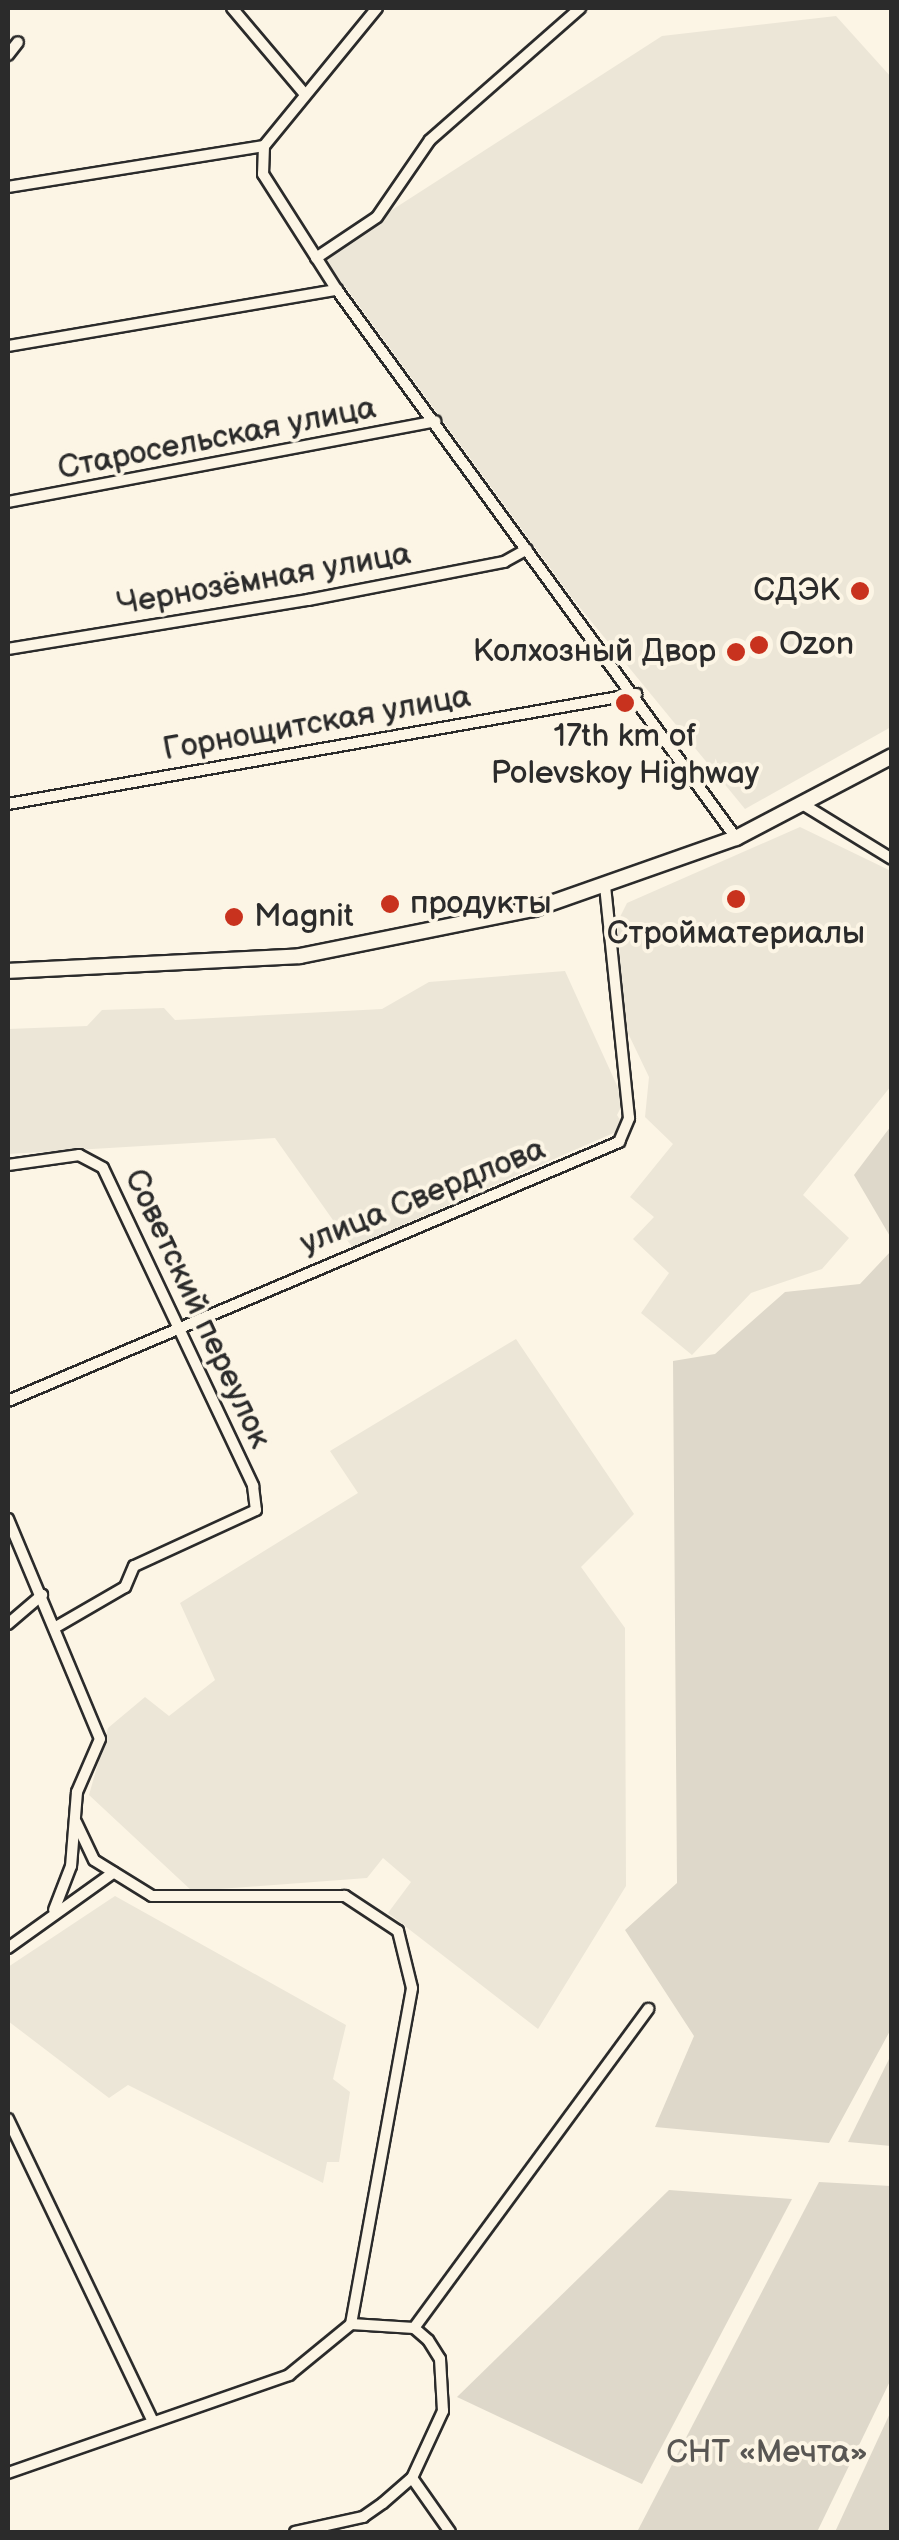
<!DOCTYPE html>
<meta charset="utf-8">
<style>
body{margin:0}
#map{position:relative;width:899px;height:2540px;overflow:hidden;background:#fcf5e5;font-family:"Balsamiq Sans",sans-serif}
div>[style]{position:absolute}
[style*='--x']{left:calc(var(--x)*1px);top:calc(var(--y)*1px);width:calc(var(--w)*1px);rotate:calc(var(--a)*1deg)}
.built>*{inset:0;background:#ece6d7}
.green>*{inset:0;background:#ded8ca}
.roads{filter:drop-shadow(2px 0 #2b2b2b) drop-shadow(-2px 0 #2b2b2b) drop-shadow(0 2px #2b2b2b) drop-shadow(0 -2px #2b2b2b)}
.minor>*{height:10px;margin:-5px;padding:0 5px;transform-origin:5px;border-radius:5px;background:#fcf5e5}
.major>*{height:14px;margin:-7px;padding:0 7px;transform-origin:7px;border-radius:7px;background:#fcf5e5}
.dots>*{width:28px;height:28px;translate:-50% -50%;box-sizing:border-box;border:5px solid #fcf5e5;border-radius:50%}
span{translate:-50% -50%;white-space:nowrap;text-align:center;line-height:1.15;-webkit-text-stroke:8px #fcf5e5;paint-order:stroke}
.street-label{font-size:32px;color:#2b2b2b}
.poi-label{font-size:32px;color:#2b2b2b}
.right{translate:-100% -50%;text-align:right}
.left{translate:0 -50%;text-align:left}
.park-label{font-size:32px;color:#585653}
.frame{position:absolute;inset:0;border:10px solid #2b2b2b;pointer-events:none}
</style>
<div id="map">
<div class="built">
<div style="clip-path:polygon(836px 16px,891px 77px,891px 727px,745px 809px,572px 598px,322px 255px,662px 36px)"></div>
<div style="clip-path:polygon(800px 827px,891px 871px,891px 1086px,803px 1195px,849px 1238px,822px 1269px,751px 1293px,692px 1355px,641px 1313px,669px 1273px,633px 1239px,654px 1217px,630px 1197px,673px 1144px,645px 1117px,649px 1077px,626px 1029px,617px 923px,627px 903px)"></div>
<div style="clip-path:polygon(565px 971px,624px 1101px,617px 1115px,625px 1128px,352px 1247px,275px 1138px,8px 1154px,8px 1029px,87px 1026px,102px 1010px,164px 1008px,175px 1020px,382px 1009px,429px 982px)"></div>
<div style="clip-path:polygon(516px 1339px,634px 1514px,581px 1567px,625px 1628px,626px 1886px,538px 2029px,388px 1913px,411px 1882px,383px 1858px,367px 1878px,192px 1891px,89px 1795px,108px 1728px,145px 1697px,169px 1716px,215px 1680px,180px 1603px,358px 1493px,330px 1451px)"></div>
<div style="clip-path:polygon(115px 1896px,346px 2025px,333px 2079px,350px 2092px,339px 2162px,327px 2162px,323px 2183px,128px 2085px,109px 2098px,8px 2021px,8px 1967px)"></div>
</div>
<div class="green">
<div style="clip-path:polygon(891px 1126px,891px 1238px,854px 1175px)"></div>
<div style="clip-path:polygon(891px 1251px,891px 2029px,829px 2143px,655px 2127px,694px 2036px,625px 1930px,677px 1883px,673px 1361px,715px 1354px,785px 1292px,860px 1284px)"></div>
<div style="clip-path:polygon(891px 2055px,891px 2146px,848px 2142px)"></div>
<div style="clip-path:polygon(819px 2182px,891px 2186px,892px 2377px,817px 2532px,637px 2532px)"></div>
<div style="clip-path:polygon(669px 2190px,792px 2199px,642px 2484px,457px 2397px)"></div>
<div style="clip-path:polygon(891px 2411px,891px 2532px,835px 2532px)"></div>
</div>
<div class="roads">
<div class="minor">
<div style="--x:232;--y:8;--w:110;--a:49.8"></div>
<div style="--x:377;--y:8;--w:178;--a:129.3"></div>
<div style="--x:264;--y:146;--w:28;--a:92"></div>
<div style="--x:263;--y:174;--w:138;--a:57.5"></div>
<div style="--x:337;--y:290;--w:678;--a:53.94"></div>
<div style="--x:8;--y:55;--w:16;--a:-52"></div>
<div style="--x:8;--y:187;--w:259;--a:-9.1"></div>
<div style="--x:316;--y:258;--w:73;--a:-33.9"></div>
<div style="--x:377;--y:217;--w:93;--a:-55.5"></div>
<div style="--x:430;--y:140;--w:200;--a:-41.3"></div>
<div style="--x:8;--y:346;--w:334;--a:-9.7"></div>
<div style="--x:8;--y:502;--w:435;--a:-10.7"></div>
<div style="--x:8;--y:649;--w:304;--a:-9.3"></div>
<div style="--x:308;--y:600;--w:200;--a:-11"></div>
<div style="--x:504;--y:562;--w:26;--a:-29"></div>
<div style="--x:8;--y:804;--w:638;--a:-9.94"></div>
<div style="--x:804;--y:805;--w:103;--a:31.5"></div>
<div style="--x:8;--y:1165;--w:72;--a:-8"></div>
<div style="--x:79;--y:1155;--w:27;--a:28"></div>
<div style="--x:103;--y:1168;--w:352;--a:64.7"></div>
<div style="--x:253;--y:1486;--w:24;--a:83"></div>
<div style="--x:256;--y:1510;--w:134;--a:155.3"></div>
<div style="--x:134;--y:1566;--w:23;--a:113"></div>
<div style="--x:125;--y:1587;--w:80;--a:149.9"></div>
<div style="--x:8;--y:1401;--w:664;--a:-22.97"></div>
<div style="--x:619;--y:1142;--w:26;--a:-67"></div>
<div style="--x:629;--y:1118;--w:233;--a:-95.9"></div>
<div style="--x:8;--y:1519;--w:238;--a:67.3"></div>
<div style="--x:100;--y:1739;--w:58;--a:113.5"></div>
<div style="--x:77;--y:1792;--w:74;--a:94.6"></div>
<div style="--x:71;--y:1866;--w:47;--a:111.1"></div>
<div style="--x:8;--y:1624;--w:45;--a:-40.5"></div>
<div style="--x:8;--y:1948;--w:130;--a:-35.6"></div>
<div style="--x:8;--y:2119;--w:334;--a:64.4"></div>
<div style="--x:414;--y:2328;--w:396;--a:-53.7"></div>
<div style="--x:8;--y:2473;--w:298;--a:-19.2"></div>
<div style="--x:289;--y:2375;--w:80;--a:-39.4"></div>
<div style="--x:351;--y:2324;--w:341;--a:-79.7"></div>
<div style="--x:412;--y:1988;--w:59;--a:-103.8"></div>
<div style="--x:398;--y:1931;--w:64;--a:-146.6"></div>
<div style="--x:345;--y:1896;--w:193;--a:180"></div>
<div style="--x:152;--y:1896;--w:68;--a:-148.2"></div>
<div style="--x:94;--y:1860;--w:42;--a:-115.3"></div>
<div style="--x:412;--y:2478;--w:66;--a:54.9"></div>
<div style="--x:295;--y:2532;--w:70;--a:-12.4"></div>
<div style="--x:363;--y:2517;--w:24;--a:-35"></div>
<div style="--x:383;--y:2503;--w:38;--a:-41"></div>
<div style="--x:412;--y:2478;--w:74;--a:-65.2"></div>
<div style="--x:443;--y:2411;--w:52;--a:-93.3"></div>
<div style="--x:440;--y:2359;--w:22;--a:-122"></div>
<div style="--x:428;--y:2340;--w:18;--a:-139"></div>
<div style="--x:414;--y:2328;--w:63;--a:-176.4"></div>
</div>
<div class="major">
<div style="--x:8;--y:971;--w:292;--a:-2.9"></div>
<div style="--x:300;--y:956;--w:239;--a:-11.4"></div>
<div style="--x:534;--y:909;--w:214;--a:-19.4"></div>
<div style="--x:736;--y:838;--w:176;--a:-27.7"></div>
</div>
</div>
<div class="dots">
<div style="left:860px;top:591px;background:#c8321e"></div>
<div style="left:759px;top:645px;background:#c8321e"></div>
<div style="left:736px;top:652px;background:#c8321e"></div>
<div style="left:625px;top:703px;background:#c8321e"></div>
<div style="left:736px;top:899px;background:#c8321e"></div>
<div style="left:390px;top:904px;background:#c8321e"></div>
<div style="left:234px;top:917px;background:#c8321e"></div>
</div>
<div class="street-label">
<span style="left:217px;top:439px;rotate:-11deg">Старосельская улица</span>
<span style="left:264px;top:580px;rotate:-10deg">Чернозёмная улица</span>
<span style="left:317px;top:724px;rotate:-10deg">Горнощитская улица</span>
<span style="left:423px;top:1197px;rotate:-22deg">улица Свердлова</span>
<span style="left:197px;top:1309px;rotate:65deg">Советский переулок</span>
</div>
<div class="poi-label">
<span class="right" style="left:840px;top:591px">СДЭК</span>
<span class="left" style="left:779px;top:645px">Ozon</span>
<span class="right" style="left:716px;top:652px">Колхозный Двор</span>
<span style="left:625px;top:756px">17th km of<br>Polevskoy Highway</span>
<span class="left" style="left:410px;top:904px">продукты</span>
<span class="left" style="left:254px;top:917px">Magnit</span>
<span style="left:736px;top:934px">Стройматериалы</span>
</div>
<div class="park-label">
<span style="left:767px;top:2453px">СНТ «Мечта»</span>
</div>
<div class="frame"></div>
</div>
